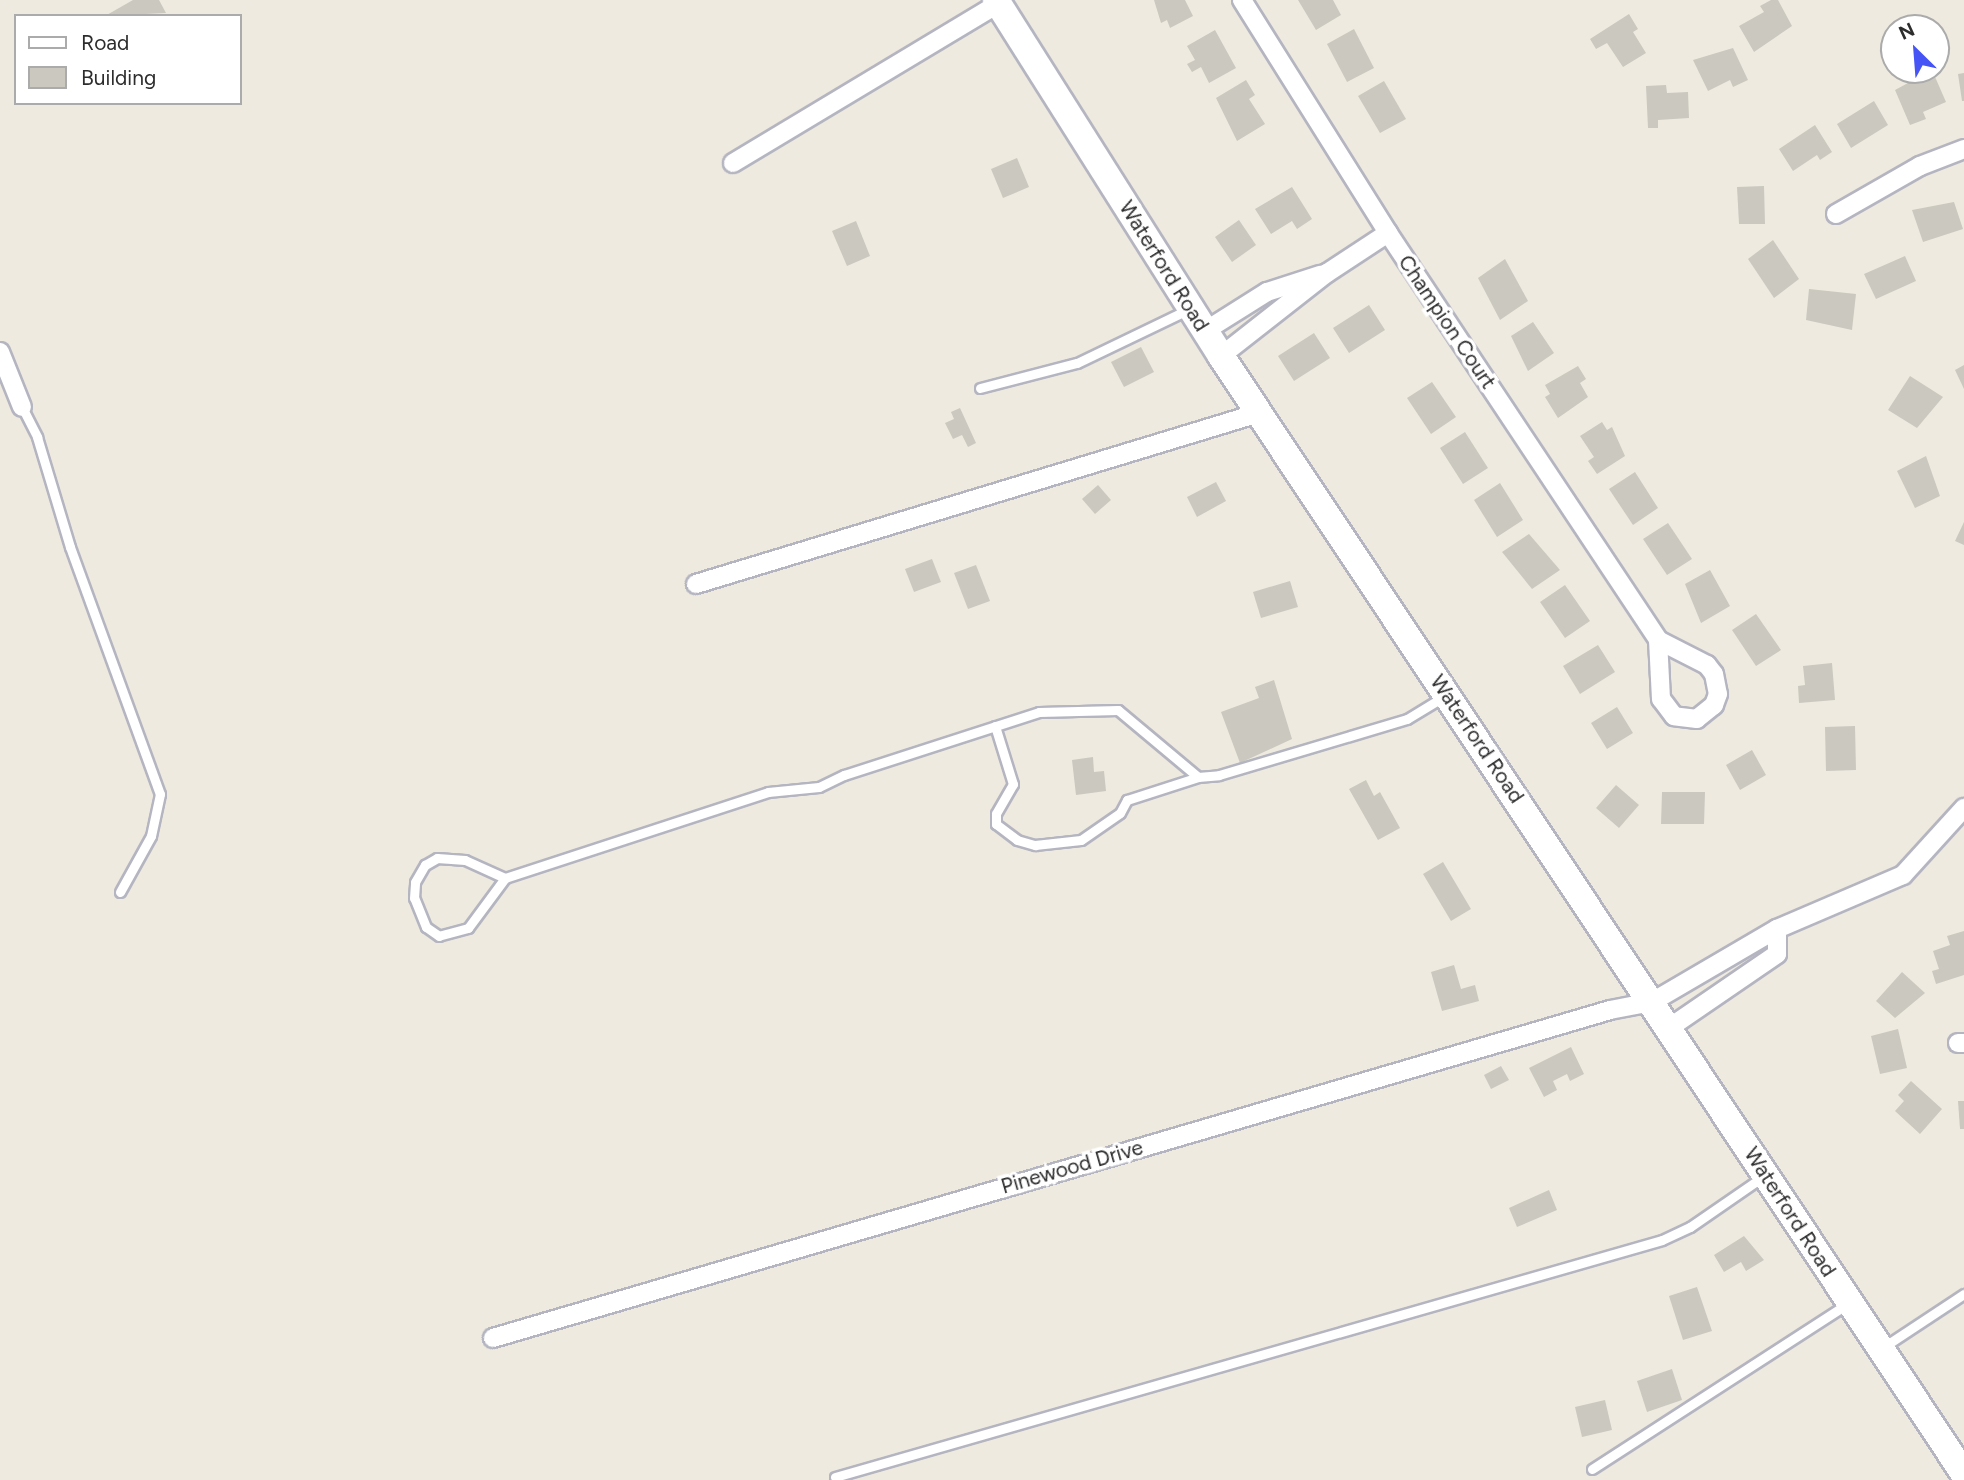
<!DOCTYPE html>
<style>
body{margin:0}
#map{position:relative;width:1964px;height:1480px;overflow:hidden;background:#eeeae0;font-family:Figtree,sans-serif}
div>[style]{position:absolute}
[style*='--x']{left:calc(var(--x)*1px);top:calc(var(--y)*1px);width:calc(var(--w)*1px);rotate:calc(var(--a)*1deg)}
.building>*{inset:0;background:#cac8bf}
.roads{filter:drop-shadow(2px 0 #b4b5c0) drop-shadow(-2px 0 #b4b5c0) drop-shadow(0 2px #b4b5c0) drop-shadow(0 -2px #b4b5c0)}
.service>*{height:9px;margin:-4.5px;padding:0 4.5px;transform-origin:4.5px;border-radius:4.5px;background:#fff}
.minor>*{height:18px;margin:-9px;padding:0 9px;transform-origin:9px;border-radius:9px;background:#fff}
.secondary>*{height:26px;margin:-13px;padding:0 13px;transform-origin:13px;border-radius:13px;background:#fff}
span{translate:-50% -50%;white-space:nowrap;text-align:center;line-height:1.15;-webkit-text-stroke:7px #fff;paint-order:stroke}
.street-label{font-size:21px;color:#2d2d2d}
.legend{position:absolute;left:14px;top:14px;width:228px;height:91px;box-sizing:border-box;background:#fff;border:2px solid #ababab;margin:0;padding:9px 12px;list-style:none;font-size:21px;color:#2d2d2d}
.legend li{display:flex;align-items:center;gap:14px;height:35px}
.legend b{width:35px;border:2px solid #ababab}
.north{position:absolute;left:1880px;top:14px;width:70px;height:70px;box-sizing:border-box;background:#fff;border:2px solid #ababab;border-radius:50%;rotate:335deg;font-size:19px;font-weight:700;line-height:28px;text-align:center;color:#2d2d2d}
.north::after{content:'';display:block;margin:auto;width:24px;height:32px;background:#4653f5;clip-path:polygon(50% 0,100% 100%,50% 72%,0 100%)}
</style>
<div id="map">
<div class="building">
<div style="clip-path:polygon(133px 0,159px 0,166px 13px,105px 16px)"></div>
<div style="clip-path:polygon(1154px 0,1185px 0,1193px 16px,1170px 28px,1167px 20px,1161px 23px)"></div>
<div style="clip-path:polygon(1298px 0,1333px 0,1341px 15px,1316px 30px)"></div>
<div style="clip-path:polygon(1771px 0,1778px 0,1792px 26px,1754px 52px,1739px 26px,1764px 12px,1760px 6px)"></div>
<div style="clip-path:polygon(1629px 14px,1638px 29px,1633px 32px,1646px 53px,1623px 67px,1607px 43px,1596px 49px,1590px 39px)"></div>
<div style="clip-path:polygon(1354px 29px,1374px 68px,1347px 82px,1327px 44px)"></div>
<div style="clip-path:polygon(1215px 30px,1236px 68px,1209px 83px,1201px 67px,1192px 72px,1187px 64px,1195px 60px,1187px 46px)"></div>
<div style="clip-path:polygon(1733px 48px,1748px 80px,1733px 87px,1730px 80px,1708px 91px,1693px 60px)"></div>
<div style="clip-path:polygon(1932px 70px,1946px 102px,1923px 112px,1926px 119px,1910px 125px,1895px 90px)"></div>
<div style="clip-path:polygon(1964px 73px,1964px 101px,1962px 101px,1958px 74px)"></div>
<div style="clip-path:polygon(1246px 80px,1255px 95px,1249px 99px,1265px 124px,1237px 141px,1216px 98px)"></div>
<div style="clip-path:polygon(1384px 81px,1406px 119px,1380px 133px,1358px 96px)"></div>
<div style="clip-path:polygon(1666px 85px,1667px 93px,1688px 92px,1689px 118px,1658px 120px,1658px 128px,1648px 128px,1646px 86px)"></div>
<div style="clip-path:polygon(1874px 101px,1888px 125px,1851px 148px,1837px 124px)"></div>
<div style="clip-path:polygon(1815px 125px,1832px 152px,1820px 160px,1817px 155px,1793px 171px,1779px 149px)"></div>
<div style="clip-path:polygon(1017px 158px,1029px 187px,1003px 198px,991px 169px)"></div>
<div style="clip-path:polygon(1764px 186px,1765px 224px,1739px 224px,1737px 187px)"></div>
<div style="clip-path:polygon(1292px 187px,1312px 219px,1297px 229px,1292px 221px,1271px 234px,1255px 209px)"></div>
<div style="clip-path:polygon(1954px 202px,1963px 229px,1923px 242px,1912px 210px)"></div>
<div style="clip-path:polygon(1239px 220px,1256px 245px,1232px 262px,1215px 237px)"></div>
<div style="clip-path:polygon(856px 221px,870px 256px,847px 266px,832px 231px)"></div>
<div style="clip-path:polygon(1773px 240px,1799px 279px,1774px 298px,1748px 259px)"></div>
<div style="clip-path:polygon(1905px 256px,1916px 281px,1876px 299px,1864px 274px)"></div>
<div style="clip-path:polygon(1505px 259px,1528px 301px,1500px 320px,1478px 278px)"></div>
<div style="clip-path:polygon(1809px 289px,1856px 294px,1852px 330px,1806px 320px)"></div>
<div style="clip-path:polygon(1369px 305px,1385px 330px,1349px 353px,1333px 328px)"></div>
<div style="clip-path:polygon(1533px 322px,1554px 353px,1528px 371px,1511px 336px)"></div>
<div style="clip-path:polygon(1314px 333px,1330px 358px,1294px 381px,1278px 356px)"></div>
<div style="clip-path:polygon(1141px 347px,1154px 372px,1124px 387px,1111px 362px)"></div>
<div style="clip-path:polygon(1964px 365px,1964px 389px,1955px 370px)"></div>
<div style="clip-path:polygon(1578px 366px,1586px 379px,1580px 383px,1588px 397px,1558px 418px,1545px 397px,1550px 394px,1545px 385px)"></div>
<div style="clip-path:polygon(1910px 376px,1943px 397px,1917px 428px,1888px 410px)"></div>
<div style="clip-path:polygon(1432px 382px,1456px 417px,1431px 434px,1407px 398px)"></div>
<div style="clip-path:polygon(960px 408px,976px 443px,968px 447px,962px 435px,953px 439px,945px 423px,954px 419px,951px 412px)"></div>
<div style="clip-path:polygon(1602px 422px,1607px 430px,1612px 427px,1625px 456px,1597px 474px,1588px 461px,1594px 457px,1580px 436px)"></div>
<div style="clip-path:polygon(1465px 432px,1488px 468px,1463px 484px,1440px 448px)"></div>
<div style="clip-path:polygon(1926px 456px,1940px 496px,1915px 508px,1897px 471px)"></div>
<div style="clip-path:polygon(1635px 472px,1658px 508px,1633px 525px,1609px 489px)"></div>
<div style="clip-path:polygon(1216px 482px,1226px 501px,1197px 517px,1187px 497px)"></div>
<div style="clip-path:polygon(1500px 483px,1523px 520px,1497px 537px,1474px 500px)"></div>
<div style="clip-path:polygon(1098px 485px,1111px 500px,1095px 514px,1082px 499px)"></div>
<div style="clip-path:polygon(1964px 522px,1964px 545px,1955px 541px)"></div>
<div style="clip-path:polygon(1668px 523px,1692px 559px,1667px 575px,1643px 539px)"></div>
<div style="clip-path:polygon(1529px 534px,1560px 570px,1532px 589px,1502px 552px)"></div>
<div style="clip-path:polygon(932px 559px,941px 582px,914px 592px,905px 569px)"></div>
<div style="clip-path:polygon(976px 565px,990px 601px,968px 609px,954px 573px)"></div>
<div style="clip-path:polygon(1710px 570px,1730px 606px,1701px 623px,1685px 584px)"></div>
<div style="clip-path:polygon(1290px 581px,1298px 607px,1261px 618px,1253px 592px)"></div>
<div style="clip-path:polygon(1565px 585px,1590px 621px,1565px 638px,1540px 602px)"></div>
<div style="clip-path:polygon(1756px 614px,1781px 650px,1756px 666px,1732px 630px)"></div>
<div style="clip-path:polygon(1598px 645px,1615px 672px,1580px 694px,1563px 666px)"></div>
<div style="clip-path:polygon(1832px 663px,1835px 700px,1799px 703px,1798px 686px,1805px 685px,1803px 666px)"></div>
<div style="clip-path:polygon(1274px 680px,1292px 739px,1240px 763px,1221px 712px,1259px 698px,1255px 687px)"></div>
<div style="clip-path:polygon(1617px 707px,1633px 733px,1607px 749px,1591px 723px)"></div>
<div style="clip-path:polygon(1855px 726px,1856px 770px,1826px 771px,1825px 727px)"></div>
<div style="clip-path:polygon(1752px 750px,1766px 775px,1740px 790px,1726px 765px)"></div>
<div style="clip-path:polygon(1093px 757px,1094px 772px,1104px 771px,1106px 791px,1076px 795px,1072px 760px)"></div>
<div style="clip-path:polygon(1366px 780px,1374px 796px,1380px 792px,1400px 828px,1378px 840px,1349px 789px)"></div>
<div style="clip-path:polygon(1616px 785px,1639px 805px,1619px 828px,1596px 808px)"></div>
<div style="clip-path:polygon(1662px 792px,1705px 792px,1704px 824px,1661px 824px)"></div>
<div style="clip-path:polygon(1443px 862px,1471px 909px,1451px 921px,1423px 874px)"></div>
<div style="clip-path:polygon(1964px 931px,1964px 975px,1936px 984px,1932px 971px,1939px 969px,1933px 951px,1950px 945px,1947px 936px)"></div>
<div style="clip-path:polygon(1454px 965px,1461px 989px,1475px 985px,1479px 1001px,1442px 1011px,1431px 972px)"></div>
<div style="clip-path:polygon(1902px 972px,1925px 993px,1895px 1018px,1876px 1001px)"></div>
<div style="clip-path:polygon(1898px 1029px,1907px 1068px,1880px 1074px,1871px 1036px)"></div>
<div style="clip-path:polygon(1571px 1047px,1584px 1074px,1570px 1081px,1567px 1074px,1553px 1081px,1557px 1090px,1544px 1097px,1529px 1068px)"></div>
<div style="clip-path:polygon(1501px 1066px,1509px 1080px,1491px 1089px,1484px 1075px)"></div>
<div style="clip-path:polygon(1911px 1081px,1942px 1109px,1920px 1134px,1895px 1111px,1904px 1101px,1898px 1095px)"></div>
<div style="clip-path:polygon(1958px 1101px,1964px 1101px,1964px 1129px,1960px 1129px)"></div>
<div style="clip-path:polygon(1549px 1190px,1557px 1210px,1517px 1227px,1509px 1208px)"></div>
<div style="clip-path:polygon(1744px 1236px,1764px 1260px,1746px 1271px,1741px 1262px,1724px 1272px,1714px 1255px)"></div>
<div style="clip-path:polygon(1697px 1287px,1712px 1331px,1683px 1340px,1669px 1296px)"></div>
<div style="clip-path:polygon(1672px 1369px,1682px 1400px,1647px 1412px,1637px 1381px)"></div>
<div style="clip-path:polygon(1605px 1400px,1612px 1430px,1582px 1437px,1575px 1407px)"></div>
</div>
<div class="roads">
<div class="service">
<div style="--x:980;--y:388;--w:100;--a:-14.5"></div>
<div style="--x:1077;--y:363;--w:122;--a:-25.7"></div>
<div style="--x:22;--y:407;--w:34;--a:63"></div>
<div style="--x:37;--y:437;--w:115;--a:73.3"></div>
<div style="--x:70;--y:547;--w:263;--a:70"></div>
<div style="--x:160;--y:794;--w:43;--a:102.1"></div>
<div style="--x:151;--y:836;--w:64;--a:119"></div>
<div style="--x:995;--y:726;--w:61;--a:72.8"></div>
<div style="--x:1013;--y:784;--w:34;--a:120"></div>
<div style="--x:996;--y:814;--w:10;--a:90"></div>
<div style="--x:996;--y:824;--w:26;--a:37"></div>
<div style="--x:1017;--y:840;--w:19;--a:16"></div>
<div style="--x:1035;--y:845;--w:46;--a:-6.2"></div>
<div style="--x:1081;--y:840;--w:47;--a:-34.7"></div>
<div style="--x:1120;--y:813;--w:15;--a:-62"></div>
<div style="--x:1127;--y:800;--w:75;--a:-17.9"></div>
<div style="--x:505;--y:878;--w:62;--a:126.5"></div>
<div style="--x:468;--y:928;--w:30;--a:165"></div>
<div style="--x:439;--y:936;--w:16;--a:-145"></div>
<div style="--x:426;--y:927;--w:31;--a:-112"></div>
<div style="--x:414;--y:898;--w:16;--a:-86"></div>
<div style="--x:415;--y:882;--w:20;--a:-60"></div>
<div style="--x:425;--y:865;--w:14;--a:-30"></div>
<div style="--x:437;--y:858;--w:28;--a:4"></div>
<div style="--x:465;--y:860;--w:44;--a:24.2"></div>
<div style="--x:505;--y:878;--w:277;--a:-18.1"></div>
<div style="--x:768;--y:792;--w:51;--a:-5.6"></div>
<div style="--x:819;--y:787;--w:28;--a:-26"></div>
<div style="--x:844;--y:775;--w:205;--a:-17.9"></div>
<div style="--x:1039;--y:712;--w:79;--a:-1.5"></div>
<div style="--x:1118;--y:710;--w:104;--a:39.9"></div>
<div style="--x:1198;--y:777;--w:21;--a:-5"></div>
<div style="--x:1219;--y:775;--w:196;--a:-16.6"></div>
<div style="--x:1407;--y:719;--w:44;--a:-31.2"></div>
<div style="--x:1882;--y:1348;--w:98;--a:-33.4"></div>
<div style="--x:1592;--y:1469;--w:306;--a:-32.9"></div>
<div style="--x:835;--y:1477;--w:860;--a:-15.99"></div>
<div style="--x:1662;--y:1240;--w:31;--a:-25"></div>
<div style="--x:1690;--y:1227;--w:90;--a:-34.6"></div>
</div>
<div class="minor">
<div style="--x:1242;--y:0;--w:275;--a:57.9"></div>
<div style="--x:1388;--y:233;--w:488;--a:56.4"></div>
<div style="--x:1658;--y:640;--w:55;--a:27"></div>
<div style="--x:1707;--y:665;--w:11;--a:52"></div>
<div style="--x:1714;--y:674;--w:20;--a:79"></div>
<div style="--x:1718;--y:694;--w:12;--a:110"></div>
<div style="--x:1714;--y:705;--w:22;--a:141"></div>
<div style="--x:1697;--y:719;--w:23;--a:-173"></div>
<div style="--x:1674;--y:716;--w:21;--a:-127"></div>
<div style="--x:1661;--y:699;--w:59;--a:-92.9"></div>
<div style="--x:733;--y:163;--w:309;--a:-31"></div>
<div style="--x:1836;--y:214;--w:97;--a:-29.7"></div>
<div style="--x:1920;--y:166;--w:47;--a:-21.1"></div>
<div style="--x:1205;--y:331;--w:73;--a:-32.2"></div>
<div style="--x:1267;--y:292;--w:56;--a:-17.8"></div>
<div style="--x:0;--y:352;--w:59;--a:68.2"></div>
<div style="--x:1221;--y:356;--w:135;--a:-38.1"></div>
<div style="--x:1327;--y:273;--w:73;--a:-33.3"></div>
<div style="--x:696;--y:584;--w:588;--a:-16.9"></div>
<div style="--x:1669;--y:1028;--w:131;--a:-34.4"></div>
<div style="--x:1777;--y:954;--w:25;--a:-90"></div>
<div style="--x:1958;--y:1043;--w:6;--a:0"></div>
<div style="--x:493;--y:1338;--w:1164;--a:-16.36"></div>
<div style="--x:1610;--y:1010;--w:43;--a:-10.8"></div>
<div style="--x:1652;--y:1002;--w:145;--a:-30.3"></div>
<div style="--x:1777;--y:929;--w:137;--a:-23.2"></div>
<div style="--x:1903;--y:875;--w:91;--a:-47.7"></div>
</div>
<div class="secondary">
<div style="--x:996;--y:0;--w:421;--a:57.7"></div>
<div style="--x:1221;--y:356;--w:1342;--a:56.39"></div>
</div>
</div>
<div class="street-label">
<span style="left:1164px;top:266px;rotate:58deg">Waterford Road</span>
<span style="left:1447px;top:322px;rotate:56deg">Champion Court</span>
<span style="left:1477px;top:739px;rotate:56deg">Waterford Road</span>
<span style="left:1072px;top:1167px;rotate:-16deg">Pinewood Drive</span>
<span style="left:1790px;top:1212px;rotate:57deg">Waterford Road</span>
</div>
<ul class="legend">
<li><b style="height:9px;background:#fff"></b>Road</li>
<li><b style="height:19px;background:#cac8bf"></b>Building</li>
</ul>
<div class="north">N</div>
</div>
